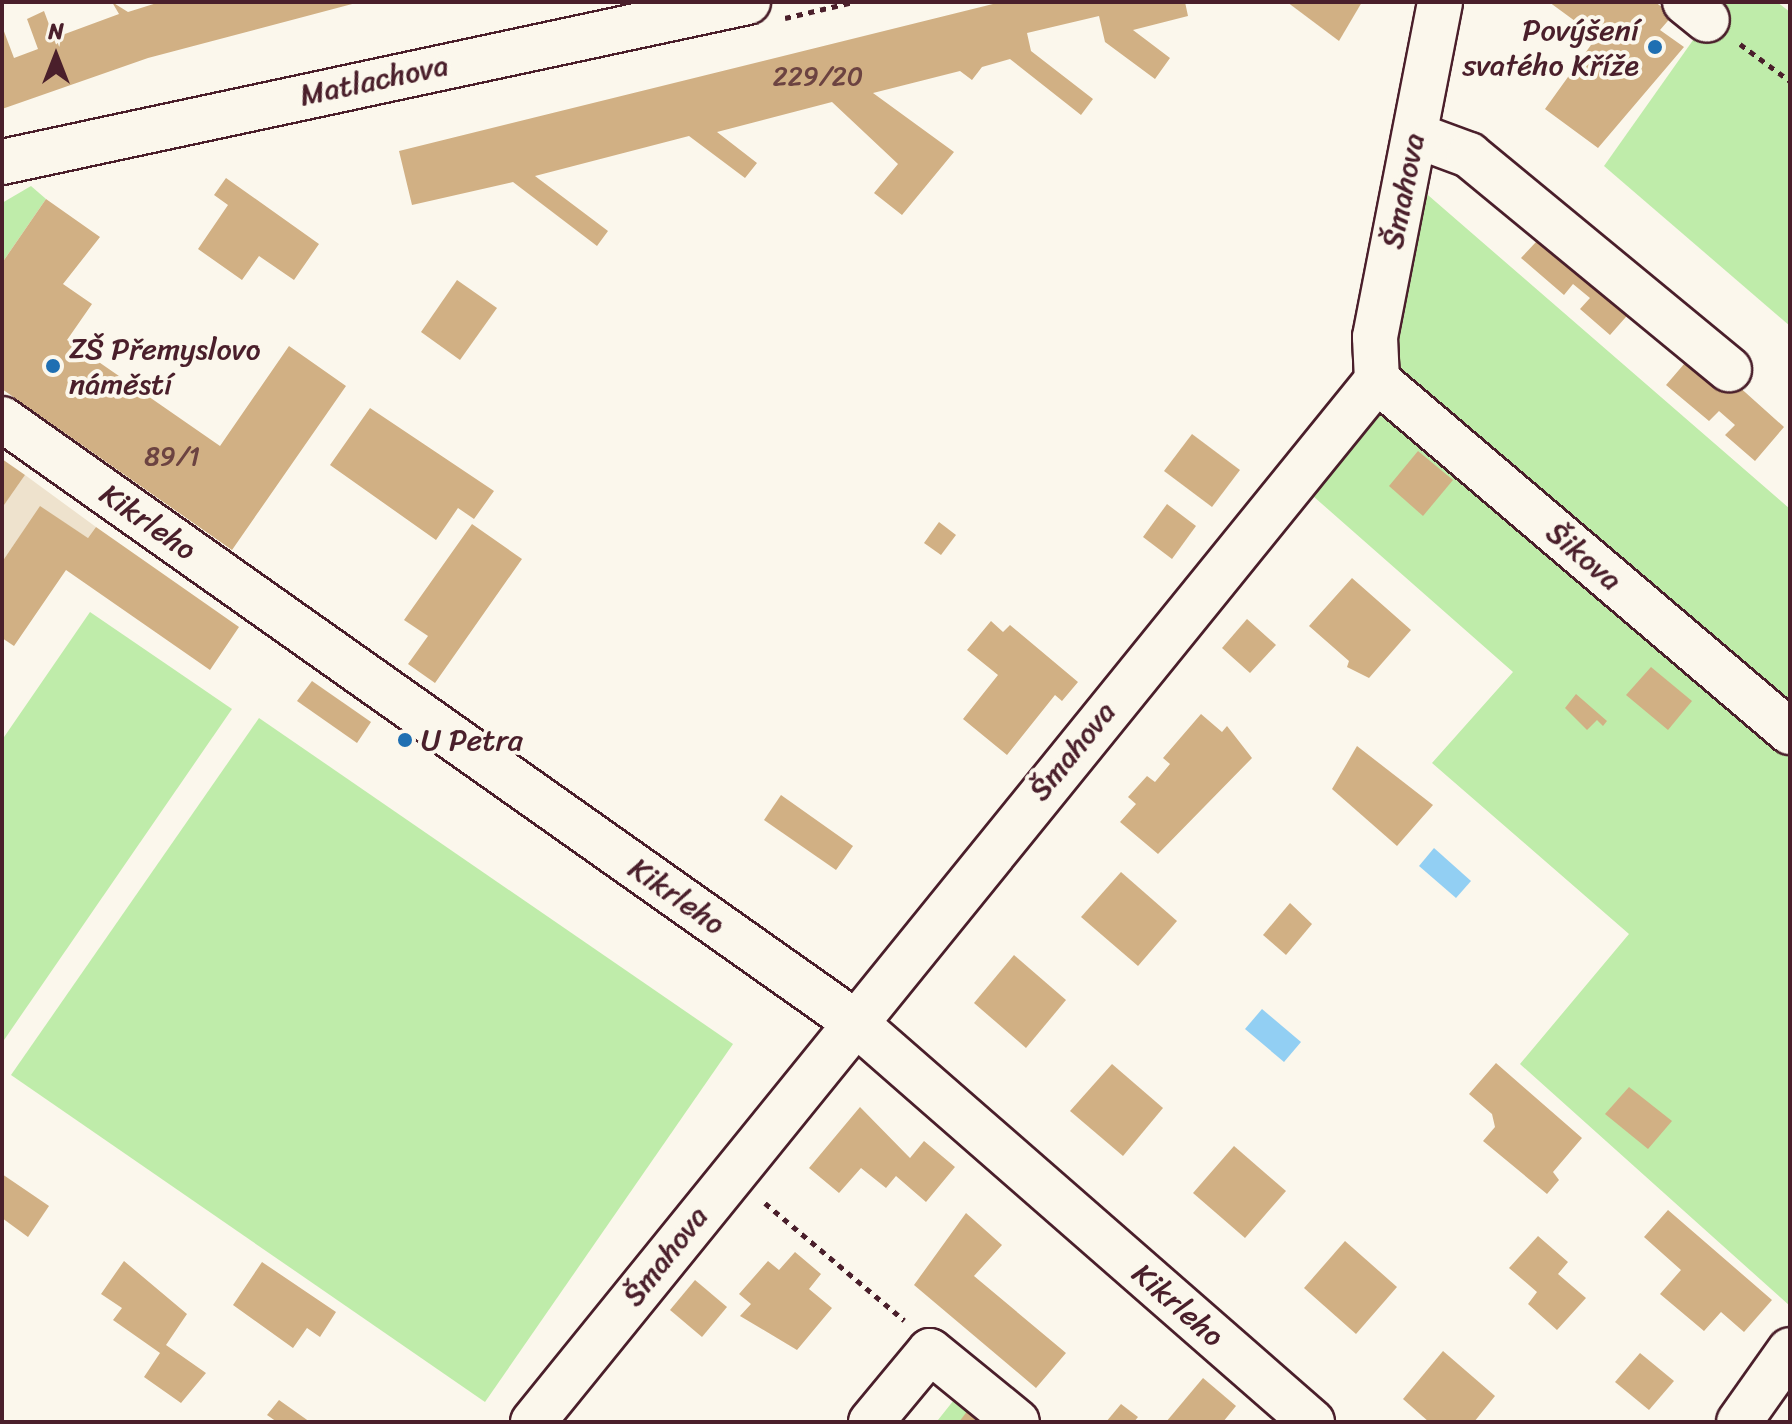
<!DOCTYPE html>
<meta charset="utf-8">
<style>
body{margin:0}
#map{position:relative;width:1792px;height:1424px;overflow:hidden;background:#fbf7ec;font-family:Sriracha,sans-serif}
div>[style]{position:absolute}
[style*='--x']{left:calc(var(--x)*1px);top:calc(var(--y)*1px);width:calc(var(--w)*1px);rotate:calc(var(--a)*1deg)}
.built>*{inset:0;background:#eee2cd}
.green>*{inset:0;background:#bfecaa}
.water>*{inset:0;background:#92cff3}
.building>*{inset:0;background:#d1b084}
.path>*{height:5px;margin-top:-2.5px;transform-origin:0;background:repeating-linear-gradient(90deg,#4a1f2b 0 6px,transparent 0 12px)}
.roads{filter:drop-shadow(2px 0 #4a1f2b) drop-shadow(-2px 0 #4a1f2b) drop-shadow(0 2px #4a1f2b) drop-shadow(0 -2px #4a1f2b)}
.minor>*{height:44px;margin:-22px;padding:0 22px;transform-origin:22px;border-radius:22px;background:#fbf7ec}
.dots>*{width:22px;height:22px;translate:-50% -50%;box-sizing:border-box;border:4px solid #fbf7ec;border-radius:50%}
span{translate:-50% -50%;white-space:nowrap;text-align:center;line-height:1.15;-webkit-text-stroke:8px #fbf7ec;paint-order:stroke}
.number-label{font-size:26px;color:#6c4341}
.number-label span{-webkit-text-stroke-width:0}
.poi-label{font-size:30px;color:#4a1f2b}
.right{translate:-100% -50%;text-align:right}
.left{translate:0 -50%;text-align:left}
.street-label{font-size:30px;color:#4a1f2b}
.frame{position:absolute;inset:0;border:4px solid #4a1f2b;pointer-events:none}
.north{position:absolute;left:16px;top:16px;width:80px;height:80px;-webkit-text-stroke:6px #fbf7ec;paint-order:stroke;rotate:0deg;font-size:22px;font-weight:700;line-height:32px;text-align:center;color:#4a1f2b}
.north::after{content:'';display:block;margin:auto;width:28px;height:36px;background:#4a1f2b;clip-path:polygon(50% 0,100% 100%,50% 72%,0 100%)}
</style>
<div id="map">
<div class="built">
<div style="clip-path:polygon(25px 475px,96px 527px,88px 538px,40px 507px,2px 562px,2px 508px)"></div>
</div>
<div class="green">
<div style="clip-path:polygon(1720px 2px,1777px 2px,1790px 12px,1790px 326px,1604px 166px)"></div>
<div style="clip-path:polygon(31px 186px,46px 199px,2px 263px,2px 203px)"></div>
<div style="clip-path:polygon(1421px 189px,1790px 509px,1790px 1306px,1520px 1064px,1629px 934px,1432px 763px,1513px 672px,1305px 489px,1390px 376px)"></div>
<div style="clip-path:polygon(90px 612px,232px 709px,2px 1043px,2px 740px)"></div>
<div style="clip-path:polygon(259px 718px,733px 1044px,485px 1402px,11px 1075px)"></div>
<div style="clip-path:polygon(969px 1381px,1017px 1422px,883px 1422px,938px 1420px)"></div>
</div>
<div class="water">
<div style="clip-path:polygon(1434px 848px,1471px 881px,1456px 898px,1419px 866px)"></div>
<div style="clip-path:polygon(1262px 1009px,1301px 1042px,1284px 1062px,1245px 1029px)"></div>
</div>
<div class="building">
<div style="clip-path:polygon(112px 2px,128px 12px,160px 2px,356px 3px,148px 58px,2px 109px,2px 26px,14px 58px,38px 49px,27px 19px,44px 11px,54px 38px,119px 14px)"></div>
<div style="clip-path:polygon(1001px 2px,1185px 2px,1188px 16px,1133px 30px,1170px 58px,1155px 79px,1105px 42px,1099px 16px,1027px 33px,1031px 51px,1093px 99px,1081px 115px,1010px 59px,982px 67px,972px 80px,960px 71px,873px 93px,954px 152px,902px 215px,874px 193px,898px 164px,832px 102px,717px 132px,757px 163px,745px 178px,689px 136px,535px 176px,608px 231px,597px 246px,513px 182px,412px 205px,399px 151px)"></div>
<div style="clip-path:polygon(1287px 2px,1362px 2px,1339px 41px)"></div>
<div style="clip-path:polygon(1549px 2px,1655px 2px,1673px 15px,1660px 30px,1684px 47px,1598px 148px,1545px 109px,1596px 38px,1605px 43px)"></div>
<div style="clip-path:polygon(226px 178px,319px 244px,294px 280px,259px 256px,242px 280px,198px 249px,228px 205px,214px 195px)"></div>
<div style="clip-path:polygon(46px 199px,100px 237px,63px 284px,92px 304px,67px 340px,220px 446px,289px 346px,346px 386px,232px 550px,2px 389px,2px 263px)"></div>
<div style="clip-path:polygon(1552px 225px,1640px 301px,1610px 335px,1580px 309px,1590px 298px,1573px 284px,1564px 295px,1521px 258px)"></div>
<div style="clip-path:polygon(457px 280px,497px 308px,460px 360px,421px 332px)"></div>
<div style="clip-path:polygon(1697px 349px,1784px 427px,1755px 461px,1725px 435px,1735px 425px,1719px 411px,1709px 421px,1666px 385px)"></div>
<div style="clip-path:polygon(370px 408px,494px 491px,474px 519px,458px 508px,436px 540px,330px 465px)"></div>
<div style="clip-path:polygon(1192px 434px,1240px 470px,1212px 507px,1164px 471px)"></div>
<div style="clip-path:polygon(1418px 451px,1453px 480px,1423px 516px,1389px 486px)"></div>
<div style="clip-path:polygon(2px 459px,25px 475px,2px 508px)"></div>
<div style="clip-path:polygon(1167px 504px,1196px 526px,1172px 559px,1143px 537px)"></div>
<div style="clip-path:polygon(40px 506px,88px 538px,96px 527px,239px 627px,210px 670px,66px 570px,14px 646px,2px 638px,2px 562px)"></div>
<div style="clip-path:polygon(939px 522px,956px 535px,941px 555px,924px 543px)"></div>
<div style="clip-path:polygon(472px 524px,522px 559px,435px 683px,408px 664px,428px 636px,404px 620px)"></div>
<div style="clip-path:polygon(1352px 578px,1411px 630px,1369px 678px,1347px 667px,1349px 661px,1309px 626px)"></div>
<div style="clip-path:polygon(1247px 619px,1276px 645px,1250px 673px,1222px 648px)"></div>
<div style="clip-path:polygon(991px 621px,1003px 632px,1010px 625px,1078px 682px,1062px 701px,1055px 695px,1007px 755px,963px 719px,998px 675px,967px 650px)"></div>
<div style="clip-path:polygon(1651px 667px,1692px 701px,1668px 730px,1626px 695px)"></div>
<div style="clip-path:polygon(312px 681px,371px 722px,357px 743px,297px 701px)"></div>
<div style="clip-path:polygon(1576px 694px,1607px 721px,1603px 726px,1597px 720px,1587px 730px,1565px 708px)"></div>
<div style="clip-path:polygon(1201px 714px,1222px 732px,1227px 726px,1252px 758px,1158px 854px,1120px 822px,1136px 804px,1128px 797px,1147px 776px,1155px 782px,1170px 764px,1163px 758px)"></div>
<div style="clip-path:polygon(1357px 746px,1433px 805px,1397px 846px,1332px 789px)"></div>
<div style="clip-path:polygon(781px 795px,853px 846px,836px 870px,764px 820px)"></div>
<div style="clip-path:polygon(1121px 872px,1177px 921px,1138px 966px,1081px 917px)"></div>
<div style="clip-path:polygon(1290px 903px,1312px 924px,1286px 955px,1263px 935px)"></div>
<div style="clip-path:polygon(1014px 955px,1066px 1000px,1026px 1048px,974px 1003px)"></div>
<div style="clip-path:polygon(1496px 1063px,1582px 1138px,1553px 1172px,1559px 1180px,1547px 1194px,1483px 1141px,1495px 1127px,1492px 1114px,1469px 1094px)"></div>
<div style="clip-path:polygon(1112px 1064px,1163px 1108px,1123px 1156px,1070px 1111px)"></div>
<div style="clip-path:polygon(1629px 1087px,1672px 1121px,1648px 1149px,1605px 1114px)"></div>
<div style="clip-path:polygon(860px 1107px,910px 1158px,924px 1141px,955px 1167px,926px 1202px,896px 1176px,886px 1188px,861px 1168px,839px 1193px,809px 1168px)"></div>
<div style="clip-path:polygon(1234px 1146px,1286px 1191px,1245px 1238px,1193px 1193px)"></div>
<div style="clip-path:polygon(2px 1174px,49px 1206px,28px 1237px,2px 1218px)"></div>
<div style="clip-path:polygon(1668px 1210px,1772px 1300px,1744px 1332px,1721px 1312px,1704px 1331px,1660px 1294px,1681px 1270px,1644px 1237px)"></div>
<div style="clip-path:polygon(966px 1213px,1002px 1245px,974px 1276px,1066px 1353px,1036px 1388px,914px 1285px)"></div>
<div style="clip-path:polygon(1538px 1236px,1568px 1262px,1558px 1274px,1586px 1298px,1557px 1330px,1528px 1304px,1537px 1292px,1509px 1268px)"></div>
<div style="clip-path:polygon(1345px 1241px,1397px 1287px,1356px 1334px,1304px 1288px)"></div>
<div style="clip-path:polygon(795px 1252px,821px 1274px,809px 1289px,832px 1308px,797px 1350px,740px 1316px,751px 1304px,739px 1294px,768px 1261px,779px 1270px)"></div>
<div style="clip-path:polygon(124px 1261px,187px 1314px,166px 1345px,206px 1373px,181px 1403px,144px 1377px,160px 1353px,113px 1320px,122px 1308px,101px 1294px)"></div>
<div style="clip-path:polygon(262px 1262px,336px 1312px,320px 1337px,307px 1328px,293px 1348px,233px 1305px)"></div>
<div style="clip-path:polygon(695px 1280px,727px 1307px,702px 1337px,670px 1310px)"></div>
<div style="clip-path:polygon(1443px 1351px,1495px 1396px,1474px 1422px,1429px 1422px,1403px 1399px)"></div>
<div style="clip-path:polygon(1640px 1353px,1674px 1381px,1649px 1410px,1615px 1382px)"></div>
<div style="clip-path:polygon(1203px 1378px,1236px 1406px,1223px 1422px,1166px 1422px)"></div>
<div style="clip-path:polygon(279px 1400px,310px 1422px,277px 1422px,267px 1415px)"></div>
<div style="clip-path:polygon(974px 1402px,998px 1422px,959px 1422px)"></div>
<div style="clip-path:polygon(1121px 1404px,1138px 1417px,1134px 1422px,1106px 1422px)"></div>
</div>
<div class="path">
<div style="--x:785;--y:18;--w:70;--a:-13.2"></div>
<div style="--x:1740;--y:44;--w:62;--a:36.5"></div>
<div style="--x:765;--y:1203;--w:182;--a:40.1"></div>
</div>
<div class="roads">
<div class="minor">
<div style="--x:1685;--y:2;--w:28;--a:39"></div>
<div style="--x:1415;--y:135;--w:58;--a:20.3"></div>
<div style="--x:1469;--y:155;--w:337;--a:39.5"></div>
<div style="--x:2;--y:162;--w:763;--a:-12.11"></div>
<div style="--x:1377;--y:380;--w:543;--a:40.44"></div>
<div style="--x:2;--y:419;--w:1041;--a:35.26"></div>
<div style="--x:852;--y:1020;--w:611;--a:41.15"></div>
<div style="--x:533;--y:1422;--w:1341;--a:-50.99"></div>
<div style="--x:1377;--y:380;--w:43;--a:-92.7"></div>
<div style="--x:1375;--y:337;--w:341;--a:-79"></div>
<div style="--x:871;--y:1422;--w:92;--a:-50.3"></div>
<div style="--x:930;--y:1351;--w:112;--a:39.2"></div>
<div style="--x:1739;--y:1422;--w:88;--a:-54.7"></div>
</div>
</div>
<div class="dots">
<div style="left:1655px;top:47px;background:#1f6fb2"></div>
<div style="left:53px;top:366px;background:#1f6fb2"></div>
<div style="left:405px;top:740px;background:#1f6fb2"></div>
</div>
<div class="number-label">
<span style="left:818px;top:77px">229/20</span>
<span style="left:172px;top:457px">89/1</span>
</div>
<div class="poi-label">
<span class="right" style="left:1639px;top:47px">Povýšení<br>svatého Kříže</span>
<span class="left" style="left:69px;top:366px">ZŠ Přemyslovo<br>náměstí</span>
<span class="left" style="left:421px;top:740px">U Petra</span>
</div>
<div class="street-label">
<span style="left:374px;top:80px;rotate:-12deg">Matlachova</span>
<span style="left:1403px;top:191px;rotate:-79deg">Šmahova</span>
<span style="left:148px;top:522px;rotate:35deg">Kikrleho</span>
<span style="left:1584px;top:556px;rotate:40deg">Šikova</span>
<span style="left:1072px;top:751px;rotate:-51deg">Šmahova</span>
<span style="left:677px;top:896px;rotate:35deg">Kikrleho</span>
<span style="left:665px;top:1256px;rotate:-52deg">Šmahova</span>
<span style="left:1178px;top:1305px;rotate:41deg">Kikrleho</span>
</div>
<div class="frame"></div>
<div class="north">N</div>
</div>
